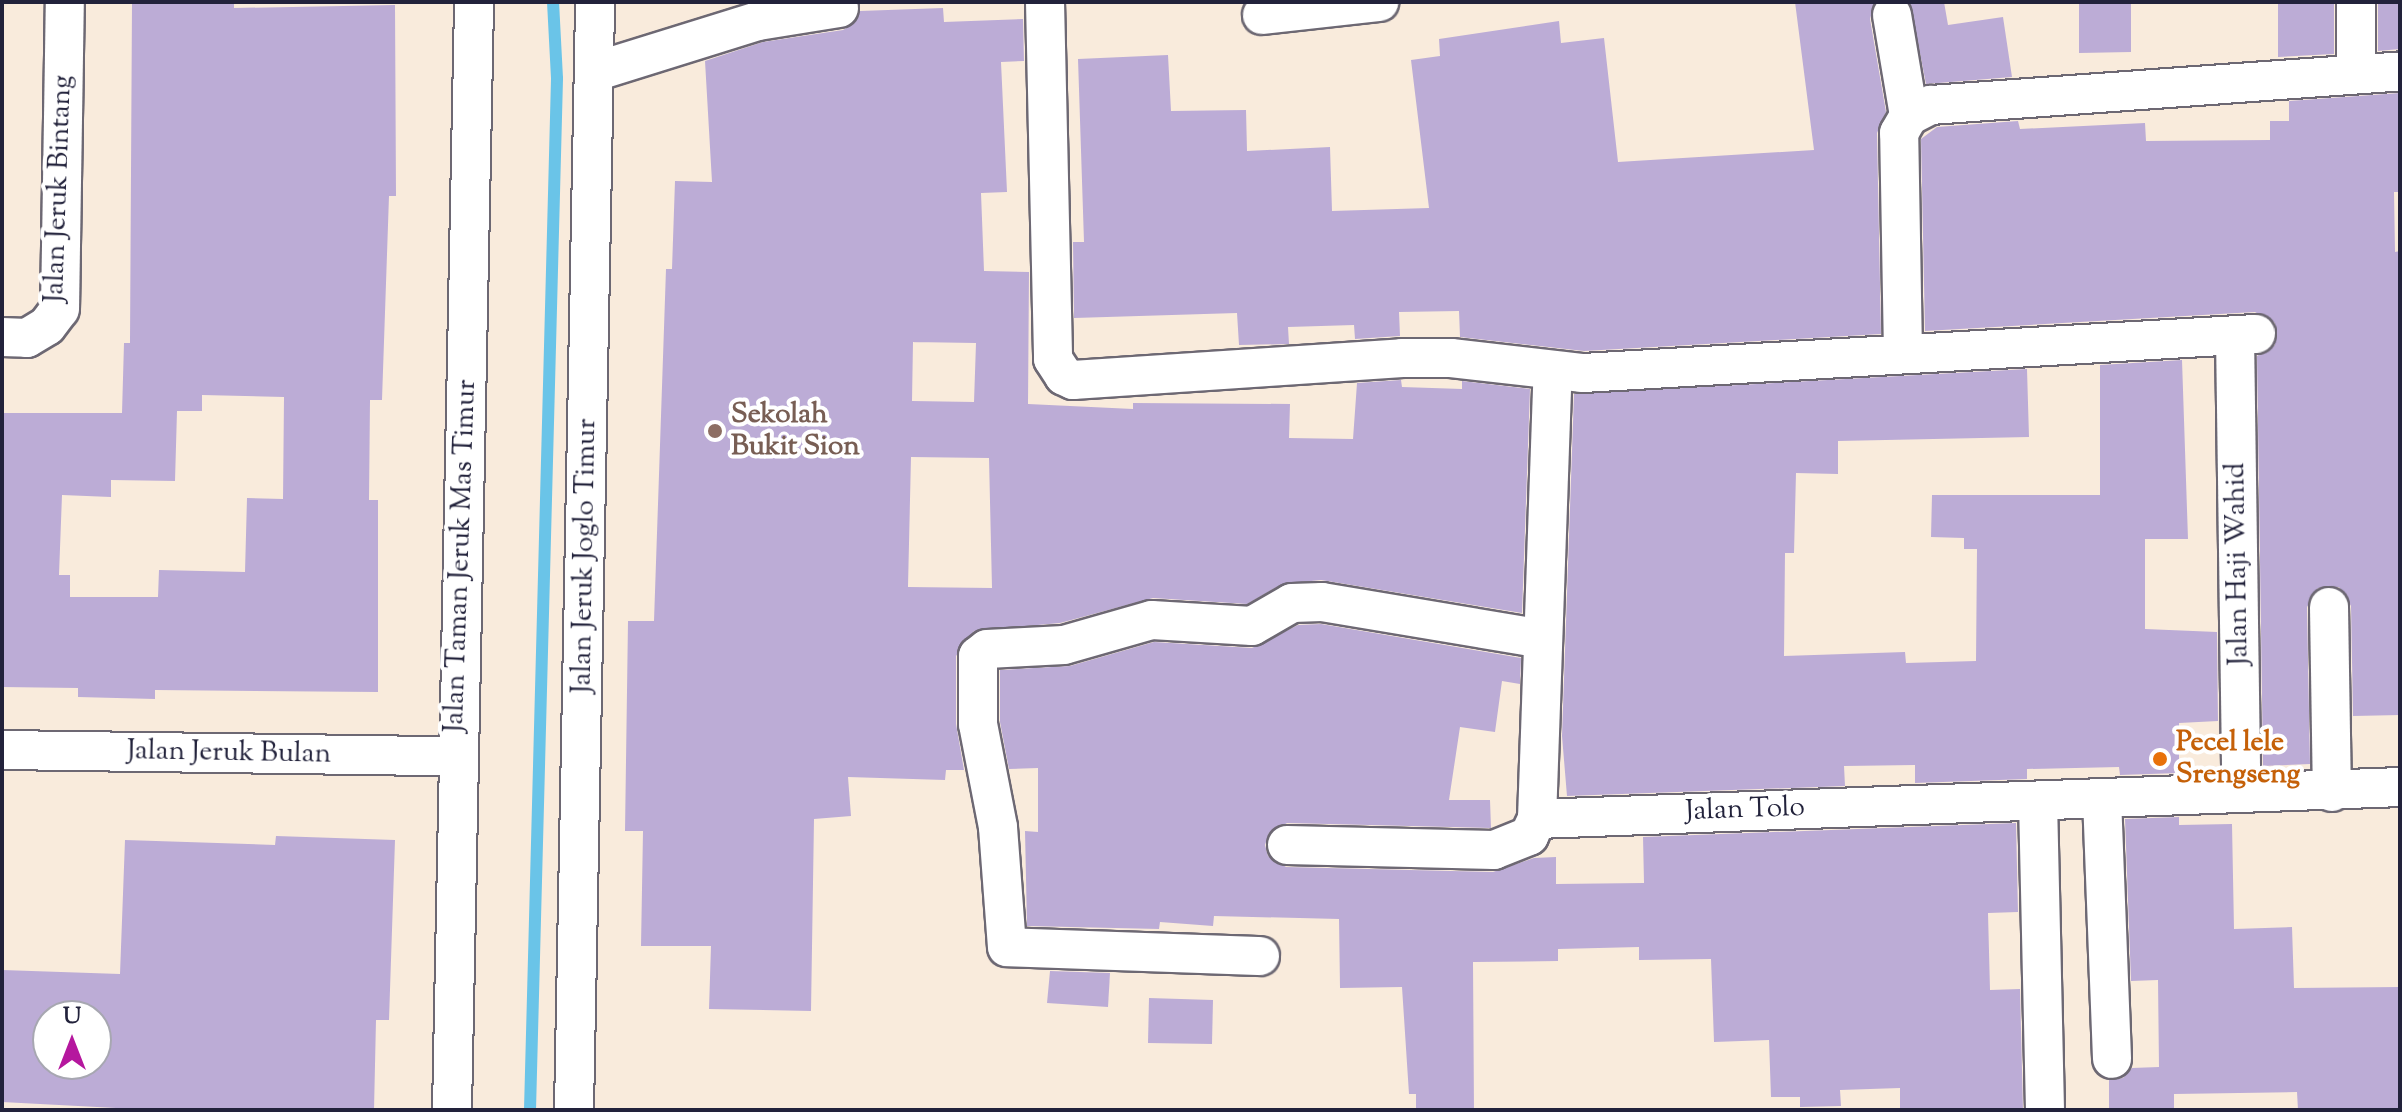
<!DOCTYPE html>
<style>
body{margin:0}
#map{position:relative;width:2402px;height:1112px;overflow:hidden;background:#f9ebdc;font-family:"Sorts Mill Goudy",serif}
div>[style]{position:absolute}
[style*='--x']{left:calc(var(--x)*1px);top:calc(var(--y)*1px);width:calc(var(--w)*1px);rotate:calc(var(--a)*1deg)}
.stream>*{height:12px;margin:-6px;padding:0 6px;transform-origin:6px;border-radius:6px;background:#6ac4e8}
.building>*{inset:0;background:#bcacd6}
.roads{filter:drop-shadow(2px 0 #6d6873) drop-shadow(-2px 0 #6d6873) drop-shadow(0 2px #6d6873) drop-shadow(0 -2px #6d6873)}
.minor>*{height:38px;margin:-19px;padding:0 19px;transform-origin:19px;border-radius:19px;background:#fff}
.dots>*{width:22px;height:22px;translate:-50% -50%;box-sizing:border-box;border:4px solid #fff;border-radius:50%}
span{translate:-50% -50%;white-space:nowrap;text-align:center;line-height:1.15;-webkit-text-stroke:8px #fff;paint-order:stroke}
.street-label{font-size:28px;color:#22223b}
.education-label{font-size:28px;color:#785e54;font-weight:700}
.left{translate:0 -50%;text-align:left}
.food-label{font-size:28px;color:#c56008;font-weight:700}
.frame{position:absolute;inset:0;border:4px solid #22223b;pointer-events:none}
.north{position:absolute;left:32px;top:1000px;width:80px;height:80px;box-sizing:border-box;background:#fff;border:2px solid #a7a7b1;border-radius:50%;rotate:0deg;font-size:22px;font-weight:700;line-height:32px;text-align:center;color:#22223b}
.north::after{content:'';display:block;margin:auto;width:28px;height:36px;background:#b5179e;clip-path:polygon(50% 0,100% 100%,50% 72%,0 100%)}
</style>
<div id="map">
<div class="stream">
<div style="--x:530;--y:1110;--w:1032;--a:-88.5"></div>
<div style="--x:557;--y:78;--w:76;--a:-93"></div>
</div>
<div class="building">
<div style="clip-path:polygon(evenodd,132px 2px,234px 2px,234px 8px,395px 5px,396px 196px,389px 196px,382px 400px,370px 400px,369px 500px,378px 500px,378px 692px,155px 690px,155px 699px,78px 697px,78px 688px,2px 687px,2px 413px,122px 413px,124px 343px,130px 343px,132px 2px,202px 395px,284px 397px,283px 499px,247px 498px,245px 572px,159px 570px,158px 597px,70px 597px,70px 575px,59px 575px,62px 495px,111px 497px,111px 480px,175px 481px,177px 411px,202px 411px,202px 395px)"></div>
<div style="clip-path:polygon(1795px 2px,1875px 2px,1870px 19px,1886px 112px,1877px 133px,1881px 334px,1584px 351px,1460px 337px,1459px 311px,1399px 312px,1400px 336px,1355px 339px,1354px 325px,1288px 327px,1289px 344px,1239px 345px,1237px 313px,1074px 318px,1073px 242px,1084px 242px,1078px 59px,1168px 55px,1171px 111px,1246px 110px,1247px 151px,1330px 147px,1332px 211px,1429px 208px,1411px 60px,1440px 56px,1439px 39px,1559px 21px,1561px 43px,1604px 38px,1618px 162px,1814px 150px)"></div>
<div style="clip-path:polygon(1910px 2px,1944px 2px,1948px 25px,2003px 17px,2012px 77px,1926px 84px)"></div>
<div style="clip-path:polygon(2079px 2px,2131px 2px,2131px 52px,2079px 53px)"></div>
<div style="clip-path:polygon(2278px 2px,2334px 2px,2334px 54px,2278px 57px)"></div>
<div style="clip-path:polygon(2378px 2px,2400px 2px,2400px 49px,2378px 51px)"></div>
<div style="clip-path:polygon(evenodd,943px 8px,944px 22px,1023px 19px,1024px 61px,1001px 62px,1007px 192px,981px 193px,984px 271px,1029px 272px,1028px 404px,1133px 409px,1133px 403px,1290px 404px,1289px 438px,1353px 439px,1357px 383px,1401px 380px,1402px 387px,1462px 389px,1462px 381px,1530px 389px,1522px 613px,1321px 580px,1282px 584px,1247px 604px,1153px 598px,1060px 623px,974px 631px,956px 656px,956px 724px,964px 770px,946px 770px,945px 780px,848px 777px,851px 816px,814px 819px,811px 1011px,709px 1009px,711px 946px,641px 946px,643px 831px,625px 831px,628px 621px,654px 621px,666px 269px,672px 269px,675px 181px,712px 182px,705px 61px,763px 42px,843px 30px,853px 24px,860px 11px,943px 8px,913px 342px,976px 343px,974px 402px,912px 401px,913px 342px,943px 8px,911px 457px,989px 458px,992px 588px,908px 587px,911px 457px)"></div>
<div style="clip-path:polygon(2400px 93px,2400px 192px,2394px 192px,2395px 252px,2400px 251px,2400px 715px,2353px 716px,2351px 606px,2339px 587px,2318px 588px,2307px 607px,2310px 764px,2263px 766px,2257px 356px,2275px 345px,2275px 323px,2255px 312px,1925px 331px,1921px 139px,1937px 127px,2018px 121px,2020px 129px,2145px 123px,2146px 141px,2270px 140px,2270px 121px,2289px 121px,2289px 101px)"></div>
<div style="clip-path:polygon(2182px 360px,2188px 539px,2145px 539px,2145px 629px,2217px 632px,2218px 721px,2179px 723px,2179px 773px,2120px 775px,2119px 767px,2027px 769px,2027px 779px,1915px 783px,1915px 765px,1844px 766px,1845px 786px,1567px 796px,1562px 736px,1574px 394px,2027px 369px,2029px 437px,1838px 441px,1838px 474px,1796px 473px,1794px 553px,1785px 553px,1784px 656px,1905px 652px,1906px 663px,1976px 661px,1977px 549px,1964px 549px,1964px 538px,1931px 537px,1932px 495px,2100px 495px,2100px 365px)"></div>
<div style="clip-path:polygon(1321px 624px,1521px 658px,1520px 684px,1502px 681px,1495px 732px,1460px 727px,1449px 800px,1490px 800px,1491px 828px,1287px 823px,1269px 833px,1265px 845px,1268px 856px,1286px 867px,1493px 872px,1534px 858px,1556px 857px,1556px 884px,1644px 883px,1643px 837px,2016px 823px,2018px 912px,1988px 913px,1990px 990px,2020px 989px,2023px 1110px,1900px 1110px,1900px 1088px,1840px 1090px,1841px 1106px,1800px 1107px,1800px 1097px,1771px 1097px,1769px 1040px,1714px 1042px,1711px 959px,1639px 960px,1639px 947px,1558px 949px,1558px 961px,1473px 962px,1474px 1110px,1416px 1110px,1416px 1094px,1409px 1094px,1402px 987px,1340px 988px,1339px 919px,1214px 916px,1213px 926px,1160px 922px,1159px 929px,1027px 926px,1025px 831px,1038px 832px,1038px 768px,1009px 769px,1000px 722px,1000px 670px,1070px 666px,1154px 642px,1252px 648px,1298px 625px)"></div>
<div style="clip-path:polygon(2179px 817px,2179px 825px,2232px 824px,2234px 929px,2292px 927px,2294px 988px,2400px 987px,2400px 1110px,2298px 1110px,2297px 1092px,2174px 1094px,2174px 1110px,2109px 1110px,2109px 1080px,2123px 1078px,2132px 1068px,2159px 1067px,2158px 980px,2131px 981px,2125px 819px)"></div>
<div style="clip-path:polygon(evenodd,276px 836px,395px 840px,389px 1020px,376px 1020px,374px 1110px,154px 1110px,2px 1102px,2px 970px,120px 974px,125px 840px,275px 845px,276px 836px,48px 1016px,96px 1016px,96px 1064px,48px 1064px,48px 1016px)"></div>
<div style="clip-path:polygon(1050px 971px,1110px 973px,1108px 1007px,1047px 1003px)"></div>
<div style="clip-path:polygon(1149px 998px,1213px 1000px,1212px 1044px,1148px 1043px)"></div>
</div>
<div class="roads">
<div class="minor">
<div style="--x:1045;--y:2;--w:357;--a:88.7"></div>
<div style="--x:1053;--y:359;--w:20;--a:57"></div>
<div style="--x:1064;--y:376;--w:10;--a:24"></div>
<div style="--x:1073;--y:380;--w:330;--a:-3.8"></div>
<div style="--x:1402;--y:358;--w:49;--a:0"></div>
<div style="--x:1451;--y:358;--w:133;--a:6.5"></div>
<div style="--x:1583;--y:373;--w:674;--a:-3.32"></div>
<div style="--x:2356;--y:2;--w:70;--a:90"></div>
<div style="--x:1262;--y:15;--w:118;--a:-6.3"></div>
<div style="--x:1892;--y:15;--w:102;--a:80.4"></div>
<div style="--x:594;--y:72;--w:172;--a:-17.3"></div>
<div style="--x:758;--y:21;--w:82;--a:-9.1"></div>
<div style="--x:2235;--y:335;--w:457;--a:89.2"></div>
<div style="--x:2;--y:337;--w:25;--a:2"></div>
<div style="--x:27;--y:338;--w:23;--a:-31"></div>
<div style="--x:47;--y:326;--w:21;--a:-53"></div>
<div style="--x:60;--y:309;--w:307;--a:-89.1"></div>
<div style="--x:1903;--y:353;--w:220;--a:-91"></div>
<div style="--x:1899;--y:133;--w:20;--a:-60"></div>
<div style="--x:1909;--y:116;--w:25;--a:-27"></div>
<div style="--x:1931;--y:105;--w:470;--a:-4.1"></div>
<div style="--x:2329;--y:607;--w:185;--a:89.1"></div>
<div style="--x:2;--y:750;--w:453;--a:0.8"></div>
<div style="--x:2102;--y:798;--w:261;--a:87.8"></div>
<div style="--x:2038;--y:801;--w:309;--a:88.7"></div>
<div style="--x:1537;--y:819;--w:864;--a:-2.12"></div>
<div style="--x:1287;--y:845;--w:207;--a:1.4"></div>
<div style="--x:1494;--y:850;--w:38;--a:-22"></div>
<div style="--x:1529;--y:836;--w:19;--a:-65"></div>
<div style="--x:1537;--y:819;--w:447;--a:-88"></div>
<div style="--x:1260;--y:956;--w:253;--a:-178"></div>
<div style="--x:1007;--y:947;--w:120;--a:-94.3"></div>
<div style="--x:998;--y:827;--w:105;--a:-101"></div>
<div style="--x:978;--y:724;--w:68;--a:-90"></div>
<div style="--x:978;--y:656;--w:11;--a:-38"></div>
<div style="--x:987;--y:649;--w:77;--a:-3"></div>
<div style="--x:1064;--y:645;--w:91;--a:-15.9"></div>
<div style="--x:1152;--y:620;--w:100;--a:3.4"></div>
<div style="--x:1252;--y:626;--w:46;--a:-29.9"></div>
<div style="--x:1292;--y:603;--w:30;--a:-2"></div>
<div style="--x:1322;--y:602;--w:224;--a:9.5"></div>
<div style="--x:452;--y:1110;--w:1108;--a:-88.86"></div>
<div style="--x:574;--y:1110;--w:1108;--a:-88.91"></div>
</div>
</div>
<div class="dots">
<div style="left:715px;top:431px;background:#8d6e63"></div>
<div style="left:2160px;top:759px;background:#e8710a"></div>
</div>
<div class="street-label">
<span style="left:59px;top:189px;rotate:-88deg">Jalan Jeruk Bintang</span>
<span style="left:461px;top:556px;rotate:-88deg">Jalan Taman Jeruk Mas Timur</span>
<span style="left:585px;top:556px;rotate:-89deg">Jalan Jeruk Joglo Timur</span>
<span style="left:2238px;top:564px;rotate:-91deg">Jalan Haji Wahid</span>
<span style="left:229px;top:753px;rotate:1deg">Jalan Jeruk Bulan</span>
<span style="left:1745px;top:810px;rotate:-2deg">Jalan Tolo</span>
</div>
<div class="education-label">
<span class="left" style="left:731px;top:431px">Sekolah<br>Bukit Sion</span>
</div>
<div class="food-label">
<span class="left" style="left:2176px;top:759px">Pecel lele<br>Srengseng</span>
</div>
<div class="frame"></div>
<div class="north">U</div>
</div>
